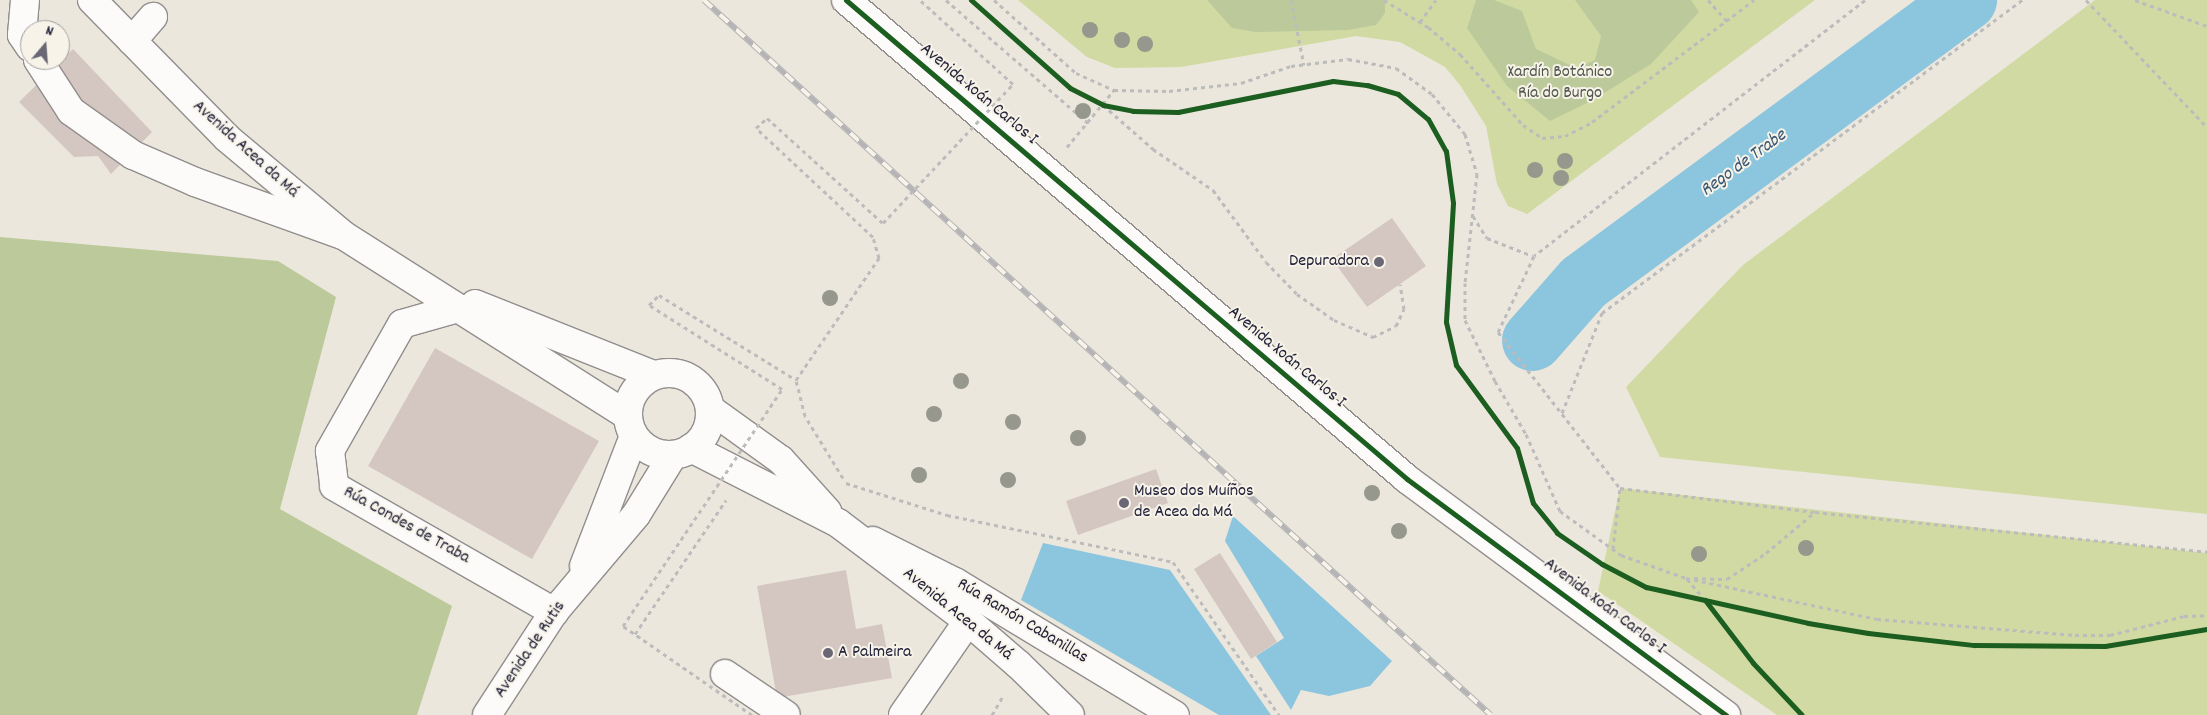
<!DOCTYPE html>
<meta charset="utf-8">
<style>
body{margin:0}
#map{position:relative;width:2207px;height:715px;overflow:hidden;background:#ece7dc;font-family:Dekko,sans-serif}
div>[style]{position:absolute}
[style*='--x']{left:calc(var(--x)*1px);top:calc(var(--y)*1px);width:calc(var(--w)*1px);rotate:calc(var(--a)*1deg)}
.green>*{inset:0;background:#d1daa2}
.forest>*{inset:0;background:#bcca9b}
.water>*{inset:0;background:#8cc5de}
.river>*{height:61px;margin:-30.5px;padding:0 30.5px;transform-origin:30.5px;border-radius:30.5px;background:#8cc5de}
.building>*{inset:0;background:#d4c7c2}
.path>*{height:3px;margin-top:-1.5px;transform-origin:0;background:repeating-linear-gradient(90deg,#bdbcbd 0 4px,transparent 0 8px)}
.roads{filter:drop-shadow(1px 0 #918e8d) drop-shadow(-1px 0 #918e8d) drop-shadow(0 1px #918e8d) drop-shadow(0 -1px #918e8d)}
.minor>*{height:28px;margin:-14px;padding:0 14px;transform-origin:14px;border-radius:14px;background:#fcfbfa}
.major>*{height:28px;margin:-14px;padding:0 14px;transform-origin:14px;border-radius:14px;background:#fcfbfa}
.major>.ring{margin:-14px;padding:0;box-sizing:content-box;background:none;border:28px solid #fcfbfa;border-radius:50%}
.rail>*{height:5.5px;margin-top:-2.75px;transform-origin:0;background:repeating-linear-gradient(90deg,#f7f3e8 0 11px,#b4b3b5 0 22px);box-sizing:border-box;border-block:1px solid #b4b3b5}
.path-bridge>*{height:3px;margin-top:-1.5px;transform-origin:0;background:repeating-linear-gradient(90deg,#bdbcbd 0 4px,transparent 0 8px)}
.cycleway>*{height:5px;margin:-2.5px;padding:0 2.5px;transform-origin:2.5px;border-radius:2.5px;background:#1b5e20}
.trees>*{width:16px;height:16px;margin:-8px;border-radius:50%;background:#96978d}
.dots>*{width:14px;height:14px;translate:-50% -50%;box-sizing:border-box;border:2px solid #f7f3e8;border-radius:50%}
span{translate:-50% -50%;white-space:nowrap;text-align:center;line-height:1.15;-webkit-text-stroke:4px #f7f3e8;paint-order:stroke}
.park-label{font-size:18px;color:#50564c}
.street-label{font-size:18px;color:#22223b}
.poi-label{font-size:18px;color:#22223b}
.right{translate:-100% -50%;text-align:right}
.left{translate:0 -50%;text-align:left}
.water-label{font-size:19px;color:#395674;font-style:italic}
.north{position:absolute;left:20px;top:20px;width:50px;height:50px;box-sizing:border-box;background:#f7f3e8;border:1px solid #a29fa3;border-radius:50%;rotate:18deg;font-size:14px;font-weight:700;line-height:20px;text-align:center;color:#22223b}
.north::after{content:'';display:block;margin:auto;width:18px;height:22px;background:#696773;clip-path:polygon(50% 0,100% 100%,50% 72%,0 100%)}
</style>
<div id="map">
<div class="green">
<div style="clip-path:polygon(1018px 0,1815px 0,1527px 214px,1508px 206px,1497px 184px,1486px 126px,1460px 85px,1445px 67px,1400px 42px,1356px 36px,1181px 67px,1115px 68px,1087px 57px)"></div>
<div style="clip-path:polygon(2095px 0,2207px 0,2207px 514px,1660px 457px,1626px 387px,1743px 265px)"></div>
<div style="clip-path:polygon(1620px 488px,2207px 553px,2207px 715px,1777px 715px,1598px 591px)"></div>
</div>
<div class="forest">
<div style="clip-path:polygon(1207px 0,1385px 0,1385px 13px,1376px 25px,1348px 30px,1255px 32px,1232px 28px)"></div>
<div style="clip-path:polygon(1476px 0,1494px 0,1522px 11px,1536px 49px,1576px 68px,1595px 60px,1601px 36px,1575px 0,1691px 0,1699px 12px,1651px 64px,1593px 100px,1550px 121px,1507px 86px,1467px 28px)"></div>
<div style="clip-path:polygon(0 237px,278px 261px,336px 297px,280px 509px,452px 606px,417px 715px,0 715px)"></div>
</div>
<div class="water">
<div style="clip-path:polygon(1233px 516px,1392px 661px,1370px 686px,1329px 696px,1301px 690px,1291px 710px,1256px 656px,1284px 638px,1225px 541px)"></div>
<div style="clip-path:polygon(1043px 543px,1170px 570px,1271px 715px,1219px 715px,1021px 600px)"></div>
</div>
<div class="river">
<div style="--x:1532;--y:340;--w:77;--a:-48.7"></div>
<div style="--x:1583;--y:282;--w:476;--a:-36.4"></div>
</div>
<div class="building">
<div style="clip-path:polygon(73px 49px,152px 132px,111px 174px,98px 156px,74px 157px,19px 102px)"></div>
<div style="clip-path:polygon(1392px 218px,1426px 266px,1367px 307px,1332px 259px)"></div>
<div style="clip-path:polygon(435px 348px,599px 441px,532px 559px,368px 466px)"></div>
<div style="clip-path:polygon(1156px 469px,1168px 503px,1078px 535px,1066px 501px)"></div>
<div style="clip-path:polygon(1220px 553px,1277px 642px,1251px 659px,1194px 569px)"></div>
<div style="clip-path:polygon(846px 570px,856px 629px,882px 624px,892px 678px,777px 698px,757px 586px)"></div>
</div>
<div class="path">
<div style="--x:946;--y:0;--w:188;--a:40.9"></div>
<div style="--x:994;--y:0;--w:110;--a:41.7"></div>
<div style="--x:1076;--y:73;--w:42;--a:24.1"></div>
<div style="--x:1114;--y:90;--w:55;--a:1"></div>
<div style="--x:1169;--y:91;--w:72;--a:-6.3"></div>
<div style="--x:1241;--y:83;--w:53;--a:-18.8"></div>
<div style="--x:1291;--y:66;--w:57;--a:-7"></div>
<div style="--x:1348;--y:59;--w:49;--a:10.6"></div>
<div style="--x:1396;--y:68;--w:44;--a:35.8"></div>
<div style="--x:1432;--y:94;--w:52;--a:50.5"></div>
<div style="--x:1465;--y:134;--w:42;--a:73.3"></div>
<div style="--x:1477;--y:174;--w:110;--a:96.3"></div>
<div style="--x:1465;--y:283;--w:37;--a:90"></div>
<div style="--x:1465;--y:320;--w:68;--a:63.8"></div>
<div style="--x:1495;--y:381;--w:61;--a:59.7"></div>
<div style="--x:1526;--y:434;--w:84;--a:66.2"></div>
<div style="--x:1560;--y:511;--w:75;--a:35.8"></div>
<div style="--x:1621;--y:555;--w:69;--a:19.5"></div>
<div style="--x:1686;--y:578;--w:195;--a:12.1"></div>
<div style="--x:1877;--y:619;--w:199;--a:4.6"></div>
<div style="--x:2075;--y:635;--w:35;--a:0"></div>
<div style="--x:2110;--y:635;--w:76;--a:-14.4"></div>
<div style="--x:2184;--y:616;--w:23;--a:-2"></div>
<div style="--x:1291;--y:0;--w:66;--a:78.7"></div>
<div style="--x:1384;--y:0;--w:52;--a:31.5"></div>
<div style="--x:1428;--y:27;--w:42;--a:40.2"></div>
<div style="--x:1460;--y:54;--w:95;--a:48.4"></div>
<div style="--x:1523;--y:125;--w:23;--a:34"></div>
<div style="--x:1542;--y:138;--w:23;--a:-5"></div>
<div style="--x:1565;--y:136;--w:30;--a:-27"></div>
<div style="--x:1592;--y:122;--w:203;--a:-37"></div>
<div style="--x:1708;--y:0;--w:28;--a:48"></div>
<div style="--x:1865;--y:0;--w:418;--a:142.3"></div>
<div style="--x:1534;--y:256;--w:84;--a:115.3"></div>
<div style="--x:1498;--y:332;--w:198;--a:52"></div>
<div style="--x:1620;--y:488;--w:196;--a:7"></div>
<div style="--x:1815;--y:512;--w:394;--a:5.8"></div>
<div style="--x:2086;--y:0;--w:175;--a:46.4"></div>
<div style="--x:2135;--y:0;--w:77;--a:19.9"></div>
<div style="--x:1420;--y:22;--w:27;--a:-54"></div>
<div style="--x:1103;--y:105;--w:67;--a:41.3"></div>
<div style="--x:1153;--y:149;--w:73;--a:34.3"></div>
<div style="--x:1213;--y:190;--w:89;--a:53.6"></div>
<div style="--x:1266;--y:262;--w:45;--a:45.9"></div>
<div style="--x:1297;--y:294;--w:45;--a:35.1"></div>
<div style="--x:1334;--y:320;--w:43;--a:23.6"></div>
<div style="--x:1373;--y:337;--w:25;--a:-26"></div>
<div style="--x:1396;--y:326;--w:19;--a:-65"></div>
<div style="--x:1404;--y:309;--w:25;--a:-99"></div>
<div style="--x:1067;--y:147;--w:74;--a:-50.5"></div>
<div style="--x:1473;--y:216;--w:26;--a:58"></div>
<div style="--x:1487;--y:238;--w:49;--a:21.4"></div>
<div style="--x:1562;--y:413;--w:108;--a:-68.2"></div>
<div style="--x:1602;--y:313;--w:524;--a:-36.69"></div>
<div style="--x:843;--y:478;--w:73;--a:-121.5"></div>
<div style="--x:805;--y:416;--w:37;--a:-104"></div>
<div style="--x:796;--y:380;--w:148;--a:-55.8"></div>
<div style="--x:879;--y:258;--w:22;--a:-106"></div>
<div style="--x:846;--y:483;--w:106;--a:17.6"></div>
<div style="--x:947;--y:515;--w:231;--a:11.7"></div>
<div style="--x:1173;--y:562;--w:186;--a:55.3"></div>
<div style="--x:1613;--y:549;--w:61;--a:-83.5"></div>
<div style="--x:1694;--y:578;--w:33;--a:2"></div>
<div style="--x:1727;--y:579;--w:47;--a:-33.7"></div>
<div style="--x:1766;--y:553;--w:64;--a:-39.9"></div>
<div style="--x:1687;--y:579;--w:28;--a:49"></div>
<div style="--x:635;--y:634;--w:162;--a:-55.8"></div>
<div style="--x:992;--y:715;--w:24;--a:-60"></div>
</div>
<div class="roads">
<div class="minor">
<div style="--x:25;--y:0;--w:35;--a:95"></div>
<div style="--x:22;--y:35;--w:14;--a:56"></div>
<div style="--x:846;--y:0;--w:738;--a:40.49"></div>
<div style="--x:1407;--y:479;--w:397;--a:36.5"></div>
<div style="--x:132;--y:41;--w:32;--a:-49"></div>
<div style="--x:38;--y:60;--w:61;--a:57.1"></div>
<div style="--x:71;--y:111;--w:76;--a:35.4"></div>
<div style="--x:133;--y:155;--w:68;--a:23.5"></div>
<div style="--x:195;--y:182;--w:156;--a:19.8"></div>
<div style="--x:458;--y:308;--w:58;--a:164.1"></div>
<div style="--x:402;--y:324;--w:146;--a:119.6"></div>
<div style="--x:330;--y:451;--w:35;--a:83"></div>
<div style="--x:334;--y:486;--w:254;--a:29.8"></div>
<div style="--x:873;--y:541;--w:92;--a:26.6"></div>
<div style="--x:955;--y:582;--w:257;--a:31.2"></div>
<div style="--x:584;--y:566;--w:139;--a:-69"></div>
<div style="--x:725;--y:674;--w:73;--a:33.9"></div>
<div style="--x:487;--y:715;--w:123;--a:-57"></div>
<div style="--x:554;--y:612;--w:127;--a:-49.8"></div>
<div style="--x:636;--y:515;--w:70;--a:-58.3"></div>
<div style="--x:903;--y:715;--w:114;--a:-55.3"></div>
</div>
<div class="major">
<div style="--x:92;--y:0;--w:193;--a:45.6"></div>
<div style="--x:227;--y:138;--w:151;--a:39.9"></div>
<div style="--x:343;--y:235;--w:336;--a:32.4"></div>
<div style="--x:475;--y:304;--w:192;--a:21.7"></div>
<div class="ring" style="left:628px;top:373px;width:54px;height:54px"></div>
<div style="--x:710;--y:409;--w:87;--a:35.7"></div>
<div style="--x:781;--y:460;--w:69;--a:48"></div>
<div style="--x:691;--y:448;--w:165;--a:27"></div>
<div style="--x:838;--y:523;--w:163;--a:37"></div>
<div style="--x:968;--y:621;--w:67;--a:40.8"></div>
<div style="--x:1019;--y:665;--w:71;--a:44.4"></div>
</div>
</div>
<div class="rail">
<div style="--x:704;--y:0;--w:1063;--a:42.26"></div>
</div>
<div class="path-bridge">
<div style="--x:873;--y:237;--w:160;--a:-137"></div>
<div style="--x:756;--y:128;--w:15;--a:-42"></div>
<div style="--x:767;--y:118;--w:156;--a:42.2"></div>
<div style="--x:883;--y:223;--w:190;--a:-46.9"></div>
<div style="--x:1013;--y:84;--w:125;--a:-137.9"></div>
<div style="--x:752;--y:715;--w:157;--a:-145.4"></div>
<div style="--x:623;--y:626;--w:285;--a:-56.1"></div>
<div style="--x:782;--y:389;--w:157;--a:-147.7"></div>
<div style="--x:649;--y:305;--w:14;--a:-45"></div>
<div style="--x:659;--y:295;--w:161;--a:31.8"></div>
</div>
<div class="cycleway">
<div style="--x:846;--y:0;--w:738;--a:40.49"></div>
<div style="--x:1407;--y:479;--w:397;--a:36.5"></div>
<div style="--x:971;--y:0;--w:132;--a:41.6"></div>
<div style="--x:1070;--y:88;--w:37;--a:27"></div>
<div style="--x:1103;--y:105;--w:31;--a:11"></div>
<div style="--x:1133;--y:111;--w:45;--a:1.3"></div>
<div style="--x:1178;--y:112;--w:158;--a:-11.3"></div>
<div style="--x:1333;--y:81;--w:34;--a:7"></div>
<div style="--x:1367;--y:85;--w:32;--a:16"></div>
<div style="--x:1398;--y:94;--w:39;--a:40"></div>
<div style="--x:1428;--y:119;--w:37;--a:61"></div>
<div style="--x:1446;--y:151;--w:52;--a:82.3"></div>
<div style="--x:1453;--y:203;--w:119;--a:93.4"></div>
<div style="--x:1446;--y:322;--w:44;--a:76.9"></div>
<div style="--x:1456;--y:365;--w:103;--a:53.7"></div>
<div style="--x:1517;--y:448;--w:57;--a:73.8"></div>
<div style="--x:1533;--y:503;--w:38;--a:51"></div>
<div style="--x:1557;--y:533;--w:55;--a:34.6"></div>
<div style="--x:1602;--y:564;--w:50;--a:27.6"></div>
<div style="--x:1646;--y:587;--w:166;--a:12.5"></div>
<div style="--x:1808;--y:623;--w:61;--a:9.5"></div>
<div style="--x:1868;--y:633;--w:107;--a:6.5"></div>
<div style="--x:1974;--y:645;--w:131;--a:0.4"></div>
<div style="--x:2105;--y:646;--w:103;--a:-9.5"></div>
<div style="--x:1705;--y:600;--w:79;--a:52.7"></div>
<div style="--x:1753;--y:663;--w:71;--a:46.7"></div>
</div>
<div class="trees">
<div style="left:1090px;top:30px"></div>
<div style="left:1122px;top:40px"></div>
<div style="left:1145px;top:44px"></div>
<div style="left:1083px;top:111px"></div>
<div style="left:1565px;top:161px"></div>
<div style="left:1535px;top:170px"></div>
<div style="left:1561px;top:178px"></div>
<div style="left:830px;top:298px"></div>
<div style="left:961px;top:381px"></div>
<div style="left:934px;top:414px"></div>
<div style="left:1013px;top:422px"></div>
<div style="left:1078px;top:438px"></div>
<div style="left:919px;top:475px"></div>
<div style="left:1008px;top:480px"></div>
<div style="left:1372px;top:493px"></div>
<div style="left:1399px;top:531px"></div>
<div style="left:1806px;top:548px"></div>
<div style="left:1699px;top:554px"></div>
</div>
<div class="dots">
<div style="left:1379px;top:262px;background:#696773"></div>
<div style="left:1124px;top:503px;background:#696773"></div>
<div style="left:828px;top:653px;background:#696773"></div>
</div>
<div class="park-label">
<span style="left:1560px;top:84px">Xardín Botánico<br>Ría do Burgo</span>
</div>
<div class="street-label">
<span style="left:978px;top:95px;rotate:40deg">Avenida Xoán Carlos I</span>
<span style="left:245px;top:150px;rotate:42deg">Avenida Acea da Má</span>
<span style="left:1286px;top:358px;rotate:40deg">Avenida Xoán Carlos I</span>
<span style="left:406px;top:526px;rotate:29deg">Rúa Condes de Traba</span>
<span style="left:1604px;top:607px;rotate:37deg">Avenida Xoán Carlos I</span>
<span style="left:957px;top:615px;rotate:39deg">Avenida Acea da Má</span>
<span style="left:1022px;top:622px;rotate:31deg">Rúa Ramón Cabanillas</span>
<span style="left:531px;top:650px;rotate:-56deg">Avenida de Rutis</span>
</div>
<div class="poi-label">
<span class="right" style="left:1369px;top:262px">Depuradora</span>
<span class="left" style="left:1134px;top:503px">Museo dos Muíños<br>de Acea da Má</span>
<span class="left" style="left:838px;top:653px">A Palmeira</span>
</div>
<div class="water-label">
<span style="left:1744px;top:164px;rotate:-36deg">Rego de Trabe</span>
</div>
<div class="north">N</div>
</div>
